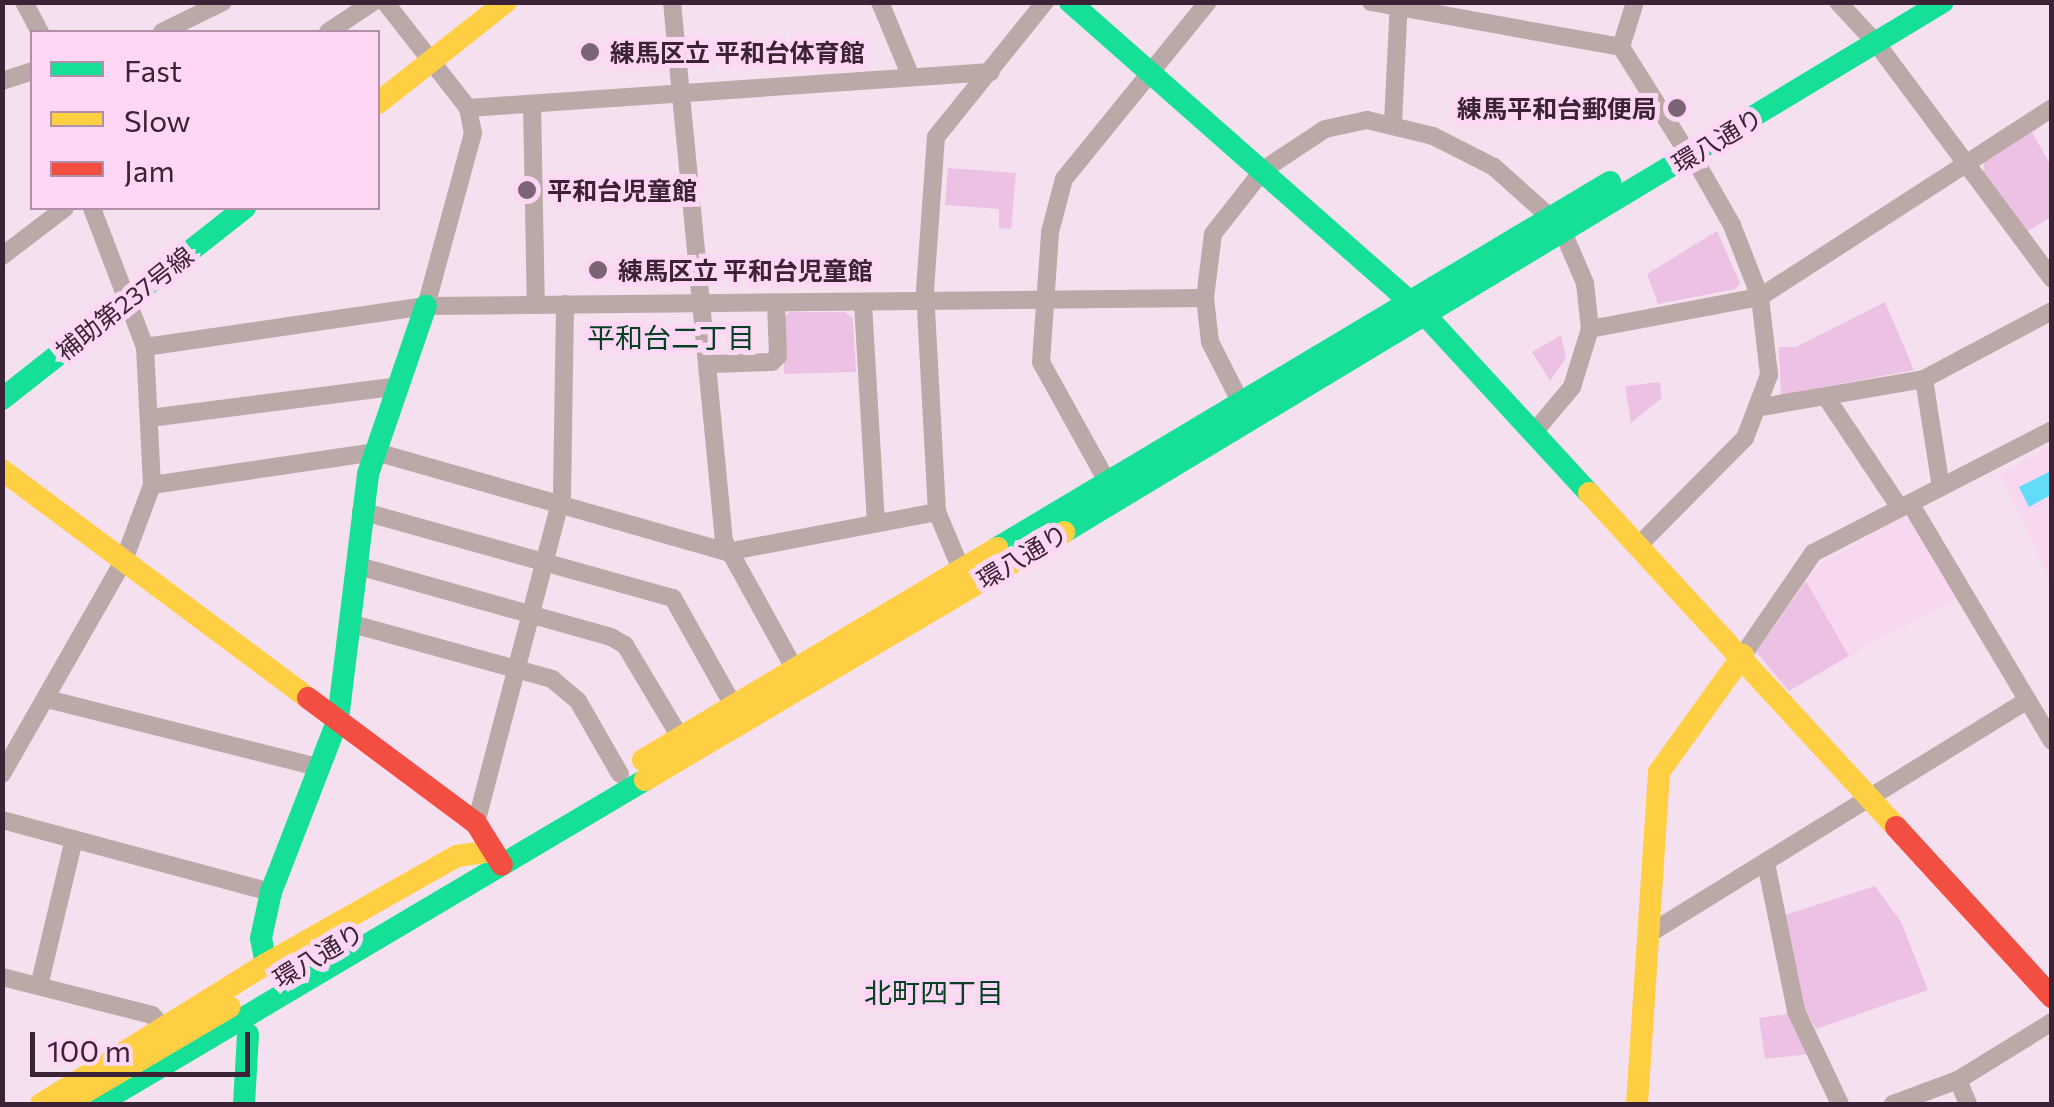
<!DOCTYPE html>
<meta charset="utf-8">
<style>
body{margin:0}
#map{position:relative;width:2054px;height:1107px;overflow:hidden;background:#f5e0f0;font-family:Commissioner,"Noto Sans JP",sans-serif}
div>[style]{position:absolute}
[style*='--x']{left:calc(var(--x)*1px);top:calc(var(--y)*1px);width:calc(var(--w)*1px);rotate:calc(var(--a)*1deg)}
.built>*{inset:0;background:#f8d7f0}
.green>*{inset:0;background:#edc1e3}
.water>*{inset:0;background:#62dcf8}
.street>*{height:18px;margin:-9px;padding:0 9px;transform-origin:9px;border-radius:9px;background:#baa9a7}
.fast>*{height:22px;margin:-11px;padding:0 11px;transform-origin:11px;border-radius:11px;background:#16e098}
.slow>*{height:22px;margin:-11px;padding:0 11px;transform-origin:11px;border-radius:11px;background:#ffcf43}
.jam>*{height:22px;margin:-11px;padding:0 11px;transform-origin:11px;border-radius:11px;background:#f24e42}
.slow-bridge>*{height:22px;margin:-11px;padding:0 11px;transform-origin:11px;border-radius:11px;background:#ffcf43}
.dots>*{width:28px;height:28px;translate:-50% -50%;box-sizing:border-box;border:5px solid #fed7f5;border-radius:50%}
span{translate:-50% -50%;white-space:nowrap;text-align:center;line-height:1.15;-webkit-text-stroke:10px #fed7f5;paint-order:stroke}
.poi-label{font-size:25px;color:#3b2236;font-weight:700}
.left{translate:0 -50%;text-align:left}
.right{translate:-100% -50%;text-align:right}
.street-label{font-size:25px;color:#3b2236}
.neighbourhood-label{font-size:28px;color:#044122}
.frame{position:absolute;inset:0;border:5px solid #3b2236;pointer-events:none}
.legend{position:absolute;left:30px;top:30px;width:350px;height:180px;box-sizing:border-box;background:#fed7f5;border:2px solid #b08fa9;margin:0;padding:12px 18px;list-style:none;font-size:30px;color:#3b2236}
.legend li{display:flex;align-items:center;gap:20px;height:50px}
.legend b{width:50px;border:2px solid #b08fa9}
.scale{position:absolute;left:30px;top:1032px;width:220px;height:45px;box-sizing:border-box;border:5px solid #3b2236;border-top:0;padding-left:12px;font-size:30px;line-height:35px;white-space:nowrap;color:#3b2236;-webkit-text-stroke:8px #fed7f5;paint-order:stroke}
</style>
<div id="map">
<div class="built">
<div style="clip-path:polygon(2051px 445px,2051px 583px,1999px 474px)"></div>
<div style="clip-path:polygon(1903px 516px,1911px 518px,1958px 597px,1849px 656px,1806px 581px,1820px 564px)"></div>
</div>
<div class="green">
<div style="clip-path:polygon(2032px 132px,2051px 166px,2051px 217px,2025px 233px,1983px 172px,1984px 163px)"></div>
<div style="clip-path:polygon(948px 168px,1016px 173px,1011px 229px,999px 228px,999px 209px,945px 205px)"></div>
<div style="clip-path:polygon(1717px 231px,1740px 283px,1736px 289px,1658px 304px,1647px 274px)"></div>
<div style="clip-path:polygon(1885px 302px,1914px 370px,1781px 395px,1779px 347px,1796px 347px)"></div>
<div style="clip-path:polygon(790px 312px,845px 312px,853px 318px,856px 372px,784px 374px,784px 318px)"></div>
<div style="clip-path:polygon(1561px 335px,1566px 358px,1550px 381px,1532px 352px)"></div>
<div style="clip-path:polygon(1660px 382px,1662px 398px,1631px 423px,1625px 386px)"></div>
<div style="clip-path:polygon(1806px 581px,1849px 656px,1789px 691px,1756px 652px)"></div>
<div style="clip-path:polygon(1875px 886px,1901px 922px,1928px 990px,1816px 1029px,1803px 1006px,1785px 915px)"></div>
<div style="clip-path:polygon(1788px 1014px,1811px 1054px,1765px 1059px,1759px 1018px)"></div>
</div>
<div class="water">
<div style="clip-path:polygon(2051px 471px,2051px 495px,2029px 507px,2019px 487px)"></div>
</div>
<div class="street">
<div style="--x:24;--y:2;--w:34;--a:62"></div>
<div style="--x:385;--y:2;--w:135;--a:51.9"></div>
<div style="--x:468;--y:108;--w:25;--a:79"></div>
<div style="--x:473;--y:133;--w:179;--a:105.2"></div>
<div style="--x:672;--y:2;--w:542;--a:84.49"></div>
<div style="--x:724;--y:541;--w:145;--a:61.1"></div>
<div style="--x:880;--y:2;--w:81;--a:67.5"></div>
<div style="--x:1371;--y:2;--w:254;--a:10.2"></div>
<div style="--x:1621;--y:47;--w:111;--a:57.9"></div>
<div style="--x:1838;--y:2;--w:57;--a:47.1"></div>
<div style="--x:1877;--y:44;--w:293;--a:53.3"></div>
<div style="--x:162;--y:32;--w:68;--a:-26.2"></div>
<div style="--x:328;--y:32;--w:54;--a:-33.7"></div>
<div style="--x:1621;--y:47;--w:47;--a:-72.7"></div>
<div style="--x:2;--y:81;--w:32;--a:-18"></div>
<div style="--x:532;--y:104;--w:200;--a:88.9"></div>
<div style="--x:468;--y:108;--w:524;--a:-3.94"></div>
<div style="--x:1393;--y:123;--w:121;--a:-87.2"></div>
<div style="--x:2;--y:256;--w:79;--a:-37.3"></div>
<div style="--x:863;--y:304;--w:220;--a:86.6"></div>
<div style="--x:1590;--y:329;--w:173;--a:-10.7"></div>
<div style="--x:1760;--y:297;--w:348;--a:-32.9"></div>
<div style="--x:145;--y:347;--w:284;--a:-8.3"></div>
<div style="--x:426;--y:306;--w:779;--a:-0.59"></div>
<div style="--x:709;--y:364;--w:63;--a:-1.8"></div>
<div style="--x:772;--y:362;--w:8;--a:-45"></div>
<div style="--x:778;--y:356;--w:51;--a:-92.2"></div>
<div style="--x:1924;--y:379;--w:109;--a:81.1"></div>
<div style="--x:1826;--y:397;--w:133;--a:56.3"></div>
<div style="--x:1241;--y:403;--w:68;--a:-116.9"></div>
<div style="--x:1210;--y:342;--w:44;--a:-96.5"></div>
<div style="--x:1205;--y:298;--w:64;--a:-82.9"></div>
<div style="--x:1213;--y:234;--w:81;--a:-52"></div>
<div style="--x:1263;--y:170;--w:74;--a:-33.5"></div>
<div style="--x:1325;--y:129;--w:43;--a:-12.1"></div>
<div style="--x:1367;--y:120;--w:68;--a:13.6"></div>
<div style="--x:1433;--y:136;--w:68;--a:26.9"></div>
<div style="--x:1494;--y:167;--w:75;--a:41.8"></div>
<div style="--x:1762;--y:407;--w:164;--a:-9.8"></div>
<div style="--x:1924;--y:379;--w:145;--a:-28"></div>
<div style="--x:150;--y:418;--w:252;--a:-7.3"></div>
<div style="--x:1535;--y:431;--w:57;--a:-49.9"></div>
<div style="--x:1572;--y:387;--w:61;--a:-72.8"></div>
<div style="--x:1590;--y:329;--w:46;--a:-96.2"></div>
<div style="--x:1585;--y:283;--w:56;--a:-113.3"></div>
<div style="--x:1108;--y:483;--w:138;--a:-119"></div>
<div style="--x:1041;--y:362;--w:130;--a:-86"></div>
<div style="--x:1050;--y:232;--w:55;--a:-75.2"></div>
<div style="--x:1064;--y:179;--w:228;--a:-50.9"></div>
<div style="--x:152;--y:485;--w:226;--a:-8.4"></div>
<div style="--x:376;--y:452;--w:365;--a:15.9"></div>
<div style="--x:727;--y:552;--w:214;--a:-10.8"></div>
<div style="--x:1910;--y:503;--w:277;--a:59.2"></div>
<div style="--x:361;--y:511;--w:324;--a:15.6"></div>
<div style="--x:673;--y:598;--w:123;--a:60.7"></div>
<div style="--x:1640;--y:544;--w:149;--a:-45.3"></div>
<div style="--x:1745;--y:438;--w:67;--a:-69.1"></div>
<div style="--x:1769;--y:375;--w:79;--a:-96.6"></div>
<div style="--x:1760;--y:297;--w:77;--a:-111.3"></div>
<div style="--x:1732;--y:225;--w:81;--a:-119.7"></div>
<div style="--x:355;--y:565;--w:266;--a:15.7"></div>
<div style="--x:611;--y:637;--w:16;--a:30"></div>
<div style="--x:625;--y:645;--w:107;--a:59.1"></div>
<div style="--x:961;--y:569;--w:62;--a:-112.8"></div>
<div style="--x:937;--y:512;--w:222;--a:-93.1"></div>
<div style="--x:925;--y:290;--w:153;--a:-85.9"></div>
<div style="--x:936;--y:137;--w:174;--a:-51.1"></div>
<div style="--x:349;--y:623;--w:211;--a:15.4"></div>
<div style="--x:552;--y:679;--w:34;--a:40"></div>
<div style="--x:578;--y:701;--w:84;--a:60.1"></div>
<div style="--x:1743;--y:655;--w:124;--a:-55.5"></div>
<div style="--x:1813;--y:553;--w:269;--a:-27.2"></div>
<div style="--x:47;--y:699;--w:278;--a:14.1"></div>
<div style="--x:2;--y:774;--w:246;--a:-60.3"></div>
<div style="--x:124;--y:560;--w:80;--a:-69.5"></div>
<div style="--x:152;--y:485;--w:138;--a:-92.9"></div>
<div style="--x:145;--y:347;--w:149;--a:-110.9"></div>
<div style="--x:2;--y:820;--w:278;--a:15"></div>
<div style="--x:476;--y:823;--w:339;--a:-75.3"></div>
<div style="--x:562;--y:495;--w:191;--a:-89.1"></div>
<div style="--x:1766;--y:863;--w:151;--a:78.5"></div>
<div style="--x:1796;--y:1011;--w:103;--a:64.7"></div>
<div style="--x:1652;--y:932;--w:440;--a:-31.7"></div>
<div style="--x:2;--y:977;--w:155;--a:14.2"></div>
<div style="--x:152;--y:1015;--w:16;--a:47"></div>
<div style="--x:39;--y:986;--w:151;--a:-76.6"></div>
<div style="--x:1958;--y:1080;--w:26;--a:67"></div>
<div style="--x:1893;--y:1104;--w:69;--a:-20.3"></div>
<div style="--x:1958;--y:1080;--w:110;--a:-31.7"></div>
</div>
<div class="fast">
<div style="--x:1070;--y:2;--w:476;--a:41.4"></div>
<div style="--x:1427;--y:317;--w:239;--a:47.4"></div>
<div style="--x:2;--y:399;--w:309;--a:-38.2"></div>
<div style="--x:1064;--y:532;--w:1026;--a:-31.09"></div>
<div style="--x:997;--y:548;--w:714;--a:-30.84"></div>
<div style="--x:266;--y:964;--w:26;--a:-101"></div>
<div style="--x:261;--y:938;--w:47;--a:-77.7"></div>
<div style="--x:271;--y:892;--w:186;--a:-68.8"></div>
<div style="--x:338;--y:719;--w:247;--a:-83"></div>
<div style="--x:368;--y:474;--w:178;--a:-71"></div>
<div style="--x:98;--y:1104;--w:636;--a:-30.64"></div>
<div style="--x:244;--y:1104;--w:70;--a:-86.7"></div>
</div>
<div class="slow">
<div style="--x:378;--y:103;--w:163;--a:-38.3"></div>
<div style="--x:2;--y:470;--w:382;--a:36.7"></div>
<div style="--x:1589;--y:493;--w:454;--a:47.4"></div>
<div style="--x:643;--y:760;--w:413;--a:-30.9"></div>
<div style="--x:645;--y:780;--w:487;--a:-30.6"></div>
<div style="--x:41;--y:1104;--w:265;--a:-31.9"></div>
<div style="--x:266;--y:964;--w:219;--a:-29.5"></div>
<div style="--x:457;--y:856;--w:37;--a:-8"></div>
<div style="--x:1637;--y:1104;--w:333;--a:-86.2"></div>
<div style="--x:1659;--y:772;--w:144;--a:-54.3"></div>
</div>
<div class="jam">
<div style="--x:308;--y:698;--w:209;--a:36.7"></div>
<div style="--x:476;--y:823;--w:49;--a:58.2"></div>
<div style="--x:1896;--y:827;--w:231;--a:47.5"></div>
</div>
<div class="slow-bridge">
<div style="--x:65;--y:1104;--w:191;--a:-30.5"></div>
</div>
<div class="dots">
<div style="left:590px;top:52px;background:#7c6477"></div>
<div style="left:1677px;top:108px;background:#7c6477"></div>
<div style="left:527px;top:190px;background:#7c6477"></div>
<div style="left:598px;top:270px;background:#7c6477"></div>
</div>
<div class="poi-label">
<span class="left" style="left:610px;top:52px">練馬区立 平和台体育館</span>
<span class="right" style="left:1657px;top:108px">練馬平和台郵便局</span>
<span class="left" style="left:547px;top:190px">平和台児童館</span>
<span class="left" style="left:618px;top:270px">練馬区立 平和台児童館</span>
</div>
<div class="street-label">
<span style="left:1717px;top:140px;rotate:-31deg">環八通り</span>
<span style="left:124px;top:303px;rotate:-38deg">補助第237号線</span>
<span style="left:1022px;top:556px;rotate:-31deg">環八通り</span>
<span style="left:318px;top:955px;rotate:-31deg">環八通り</span>
</div>
<div class="neighbourhood-label">
<span style="left:671px;top:337px">平和台二丁目</span>
<span style="left:934px;top:992px">北町四丁目</span>
</div>
<div class="frame"></div>
<ul class="legend">
<li><b style="height:12px;background:#16e098"></b>Fast</li>
<li><b style="height:12px;background:#ffcf43"></b>Slow</li>
<li><b style="height:12px;background:#f24e42"></b>Jam</li>
</ul>
<div class="scale">100 m</div>
</div>
